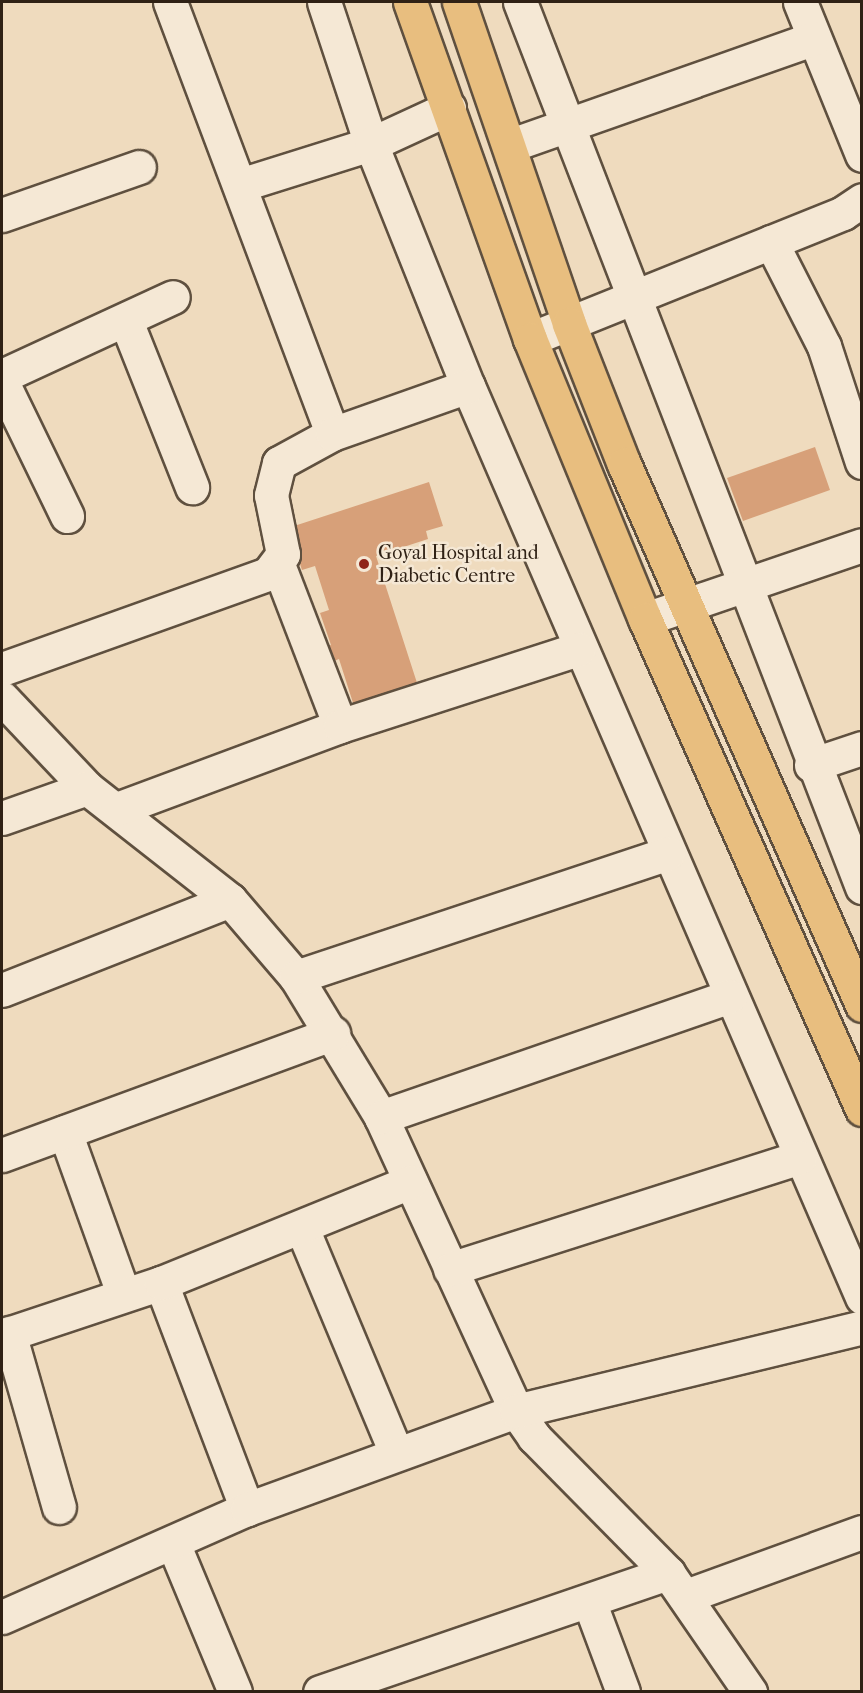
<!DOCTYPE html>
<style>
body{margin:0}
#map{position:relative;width:863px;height:1693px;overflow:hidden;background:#efdbbe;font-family:"IM FELL French Canon",serif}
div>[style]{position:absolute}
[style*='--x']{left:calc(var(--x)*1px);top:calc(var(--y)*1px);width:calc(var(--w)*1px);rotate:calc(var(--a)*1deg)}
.building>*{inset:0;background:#d7a079}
.roads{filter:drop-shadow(2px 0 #5f503f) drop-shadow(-2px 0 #5f503f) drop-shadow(0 2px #5f503f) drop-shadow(0 -2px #5f503f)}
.minor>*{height:33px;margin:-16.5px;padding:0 16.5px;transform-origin:16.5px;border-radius:16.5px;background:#f5e8d5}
.major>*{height:33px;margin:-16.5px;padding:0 16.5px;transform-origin:16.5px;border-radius:16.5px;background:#e8be7f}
.dots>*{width:16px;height:16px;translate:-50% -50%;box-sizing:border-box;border:3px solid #f5e8d5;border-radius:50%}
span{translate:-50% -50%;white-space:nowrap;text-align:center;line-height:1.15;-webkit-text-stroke:5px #f5e8d5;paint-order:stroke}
.poi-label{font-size:20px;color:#2f2115}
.left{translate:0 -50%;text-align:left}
.frame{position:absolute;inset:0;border:3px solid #2f2115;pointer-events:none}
</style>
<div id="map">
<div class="building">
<div style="clip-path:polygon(815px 447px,830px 490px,743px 521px,727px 478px)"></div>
<div style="clip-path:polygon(429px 482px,443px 526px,426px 531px,428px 539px,376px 556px,418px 686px,354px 706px,339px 659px,327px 664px,321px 648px,331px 645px,320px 613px,329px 610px,315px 566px,302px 570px,288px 528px)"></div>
</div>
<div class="roads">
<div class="minor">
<div style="--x:170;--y:2;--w:461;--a:69.4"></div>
<div style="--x:324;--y:2;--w:150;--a:71.7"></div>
<div style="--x:371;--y:144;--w:261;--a:68.2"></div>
<div style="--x:468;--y:386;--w:993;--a:66.61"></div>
<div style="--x:520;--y:2;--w:949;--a:68.87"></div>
<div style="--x:800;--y:2;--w:165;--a:67.9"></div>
<div style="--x:511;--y:145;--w:321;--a:-19.4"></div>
<div style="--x:240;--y:185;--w:137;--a:-17.4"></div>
<div style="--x:371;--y:144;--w:86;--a:-24.8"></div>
<div style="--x:2;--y:215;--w:145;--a:-19.3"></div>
<div style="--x:771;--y:242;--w:117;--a:63"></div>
<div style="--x:824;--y:346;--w:122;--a:71.9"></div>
<div style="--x:126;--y:321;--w:179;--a:68.3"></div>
<div style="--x:530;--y:339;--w:337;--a:-21.9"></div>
<div style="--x:843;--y:213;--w:23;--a:-34"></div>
<div style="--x:2;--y:376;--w:188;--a:-24.8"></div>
<div style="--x:2;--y:382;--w:149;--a:64.1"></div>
<div style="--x:279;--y:567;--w:170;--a:69"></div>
<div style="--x:645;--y:619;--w:229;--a:-18.8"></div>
<div style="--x:2;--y:669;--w:282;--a:-19.7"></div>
<div style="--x:268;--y:574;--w:25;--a:-53"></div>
<div style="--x:283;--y:554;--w:60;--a:-101.5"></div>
<div style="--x:271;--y:495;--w:33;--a:-76"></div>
<div style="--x:279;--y:463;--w:60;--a:-28.7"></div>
<div style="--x:332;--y:434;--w:144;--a:-19.4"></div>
<div style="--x:2;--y:698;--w:124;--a:46.6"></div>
<div style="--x:87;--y:788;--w:182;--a:38.1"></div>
<div style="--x:230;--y:900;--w:101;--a:49.4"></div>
<div style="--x:296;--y:977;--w:164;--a:58.7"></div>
<div style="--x:381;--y:1117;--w:324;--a:65.3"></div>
<div style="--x:516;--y:1411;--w:32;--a:55"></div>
<div style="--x:534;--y:1437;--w:191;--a:45.4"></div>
<div style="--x:668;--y:1573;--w:145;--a:55.4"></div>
<div style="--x:811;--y:765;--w:54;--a:-18.4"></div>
<div style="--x:117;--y:809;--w:238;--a:-20.4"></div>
<div style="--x:340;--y:726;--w:251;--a:-17.9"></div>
<div style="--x:2;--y:818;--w:90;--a:-19.4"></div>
<div style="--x:296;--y:977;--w:392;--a:-18.4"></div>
<div style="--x:2;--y:990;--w:245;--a:-21.5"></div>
<div style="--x:381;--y:1117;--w:369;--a:-19.1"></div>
<div style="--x:65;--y:1132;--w:171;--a:70.2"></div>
<div style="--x:2;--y:1155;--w:353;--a:-20.2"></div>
<div style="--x:302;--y:1228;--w:244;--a:67.3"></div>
<div style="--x:450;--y:1269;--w:367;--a:-17.7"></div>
<div style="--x:161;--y:1283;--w:242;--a:69.2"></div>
<div style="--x:9;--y:1333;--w:181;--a:74"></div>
<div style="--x:2;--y:1336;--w:168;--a:-18.4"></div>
<div style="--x:161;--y:1283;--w:269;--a:-22.1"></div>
<div style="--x:173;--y:1543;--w:161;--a:67.4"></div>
<div style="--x:686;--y:1596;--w:187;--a:-20"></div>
<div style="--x:589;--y:1601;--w:97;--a:69.5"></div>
<div style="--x:2;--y:1617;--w:268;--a:-23.8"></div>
<div style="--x:247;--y:1509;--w:286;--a:-20"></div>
<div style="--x:516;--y:1411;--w:356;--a:-13.6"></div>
<div style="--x:320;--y:1692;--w:368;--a:-18.9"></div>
</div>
<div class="major">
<div style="--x:410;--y:2;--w:358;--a:70.4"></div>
<div style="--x:530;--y:339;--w:303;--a:67.7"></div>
<div style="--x:645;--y:619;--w:536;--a:66.11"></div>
<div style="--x:459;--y:2;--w:340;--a:71.1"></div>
<div style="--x:569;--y:324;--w:150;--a:68.6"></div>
<div style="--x:624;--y:464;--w:591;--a:66.25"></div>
</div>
</div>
<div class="dots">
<div style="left:364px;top:564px;background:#8f2418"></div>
</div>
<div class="poi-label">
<span class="left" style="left:378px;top:564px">Goyal Hospital and<br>Diabetic Centre</span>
</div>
<div class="frame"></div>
</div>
